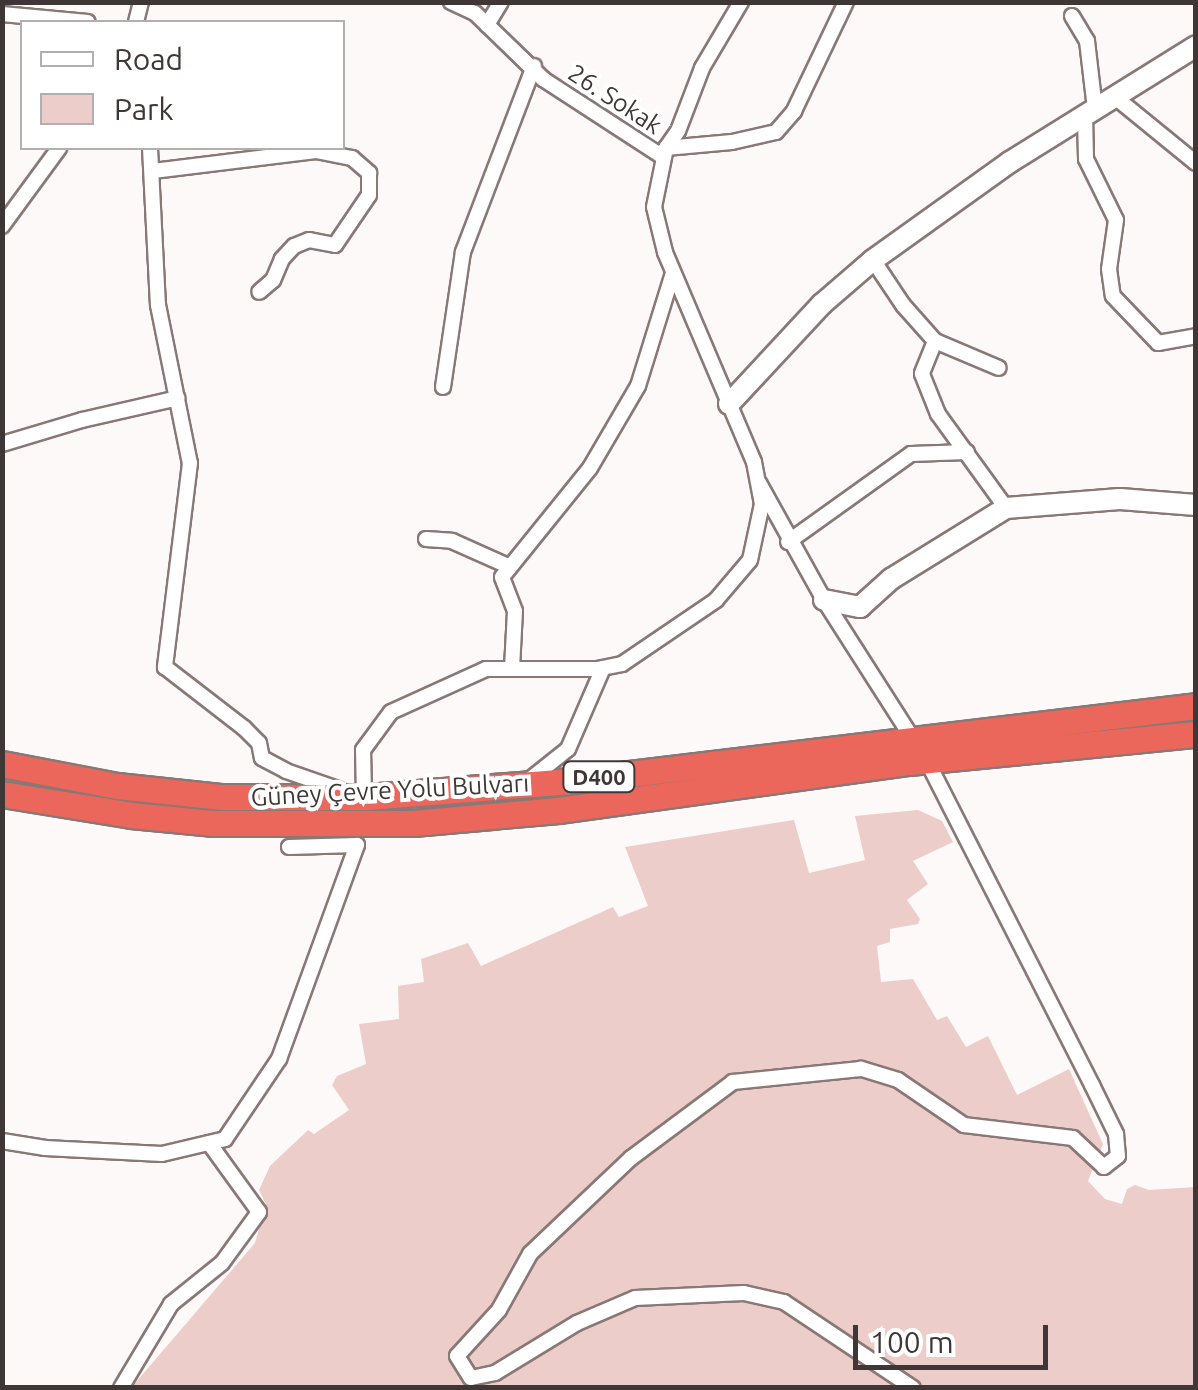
<!DOCTYPE html>
<meta charset="utf-8">
<style>
body{margin:0}
#map{position:relative;width:1198px;height:1390px;overflow:hidden;background:#fcf9f8;font-family:Ubuntu,sans-serif}
div>[style]{position:absolute}
[style*='--x']{left:calc(var(--x)*1px);top:calc(var(--y)*1px);width:calc(var(--w)*1px);rotate:calc(var(--a)*1deg)}
.green>*{inset:0;background:#edcdc9}
.roads{filter:drop-shadow(2px 0 #897876) drop-shadow(-2px 0 #897876) drop-shadow(0 2px #897876) drop-shadow(0 -2px #897876)}
.street>*{height:14px;margin:-7px;padding:0 7px;transform-origin:7px;border-radius:7px;background:#fff}
.secondary>*{height:20px;margin:-10px;padding:0 10px;transform-origin:10px;border-radius:10px;background:#fff}
.highway>*{height:25px;margin:-12.5px;padding:0 12.5px;transform-origin:12.5px;border-radius:12.5px;background:#ec675b}
span{translate:-50% -50%;white-space:nowrap;text-align:center;line-height:1.15;-webkit-text-stroke:8px #fff;paint-order:stroke}
.shield-label span{padding:2px 8px;background:#fff;border:2px solid;border-radius:8px;-webkit-text-stroke-width:0}
.shield-label{font-size:22px;color:#3f3736;font-weight:700}
.street-label{font-size:25px;color:#3f3736}
.frame{position:absolute;inset:0;border:5px solid #3f3736;pointer-events:none}
.legend{position:absolute;left:20px;top:20px;width:325px;height:130px;box-sizing:border-box;background:#fff;border:2px solid #b2afaf;margin:0;padding:12px 18px;list-style:none;font-size:30px;color:#3f3736}
.legend li{display:flex;align-items:center;gap:20px;height:50px}
.legend b{width:50px;border:2px solid #b2afaf}
.scale{position:absolute;left:853px;top:1325px;width:195px;height:45px;box-sizing:border-box;border:5px solid #3f3736;border-top:0;padding-left:12px;font-size:30px;line-height:35px;white-space:nowrap;color:#3f3736;-webkit-text-stroke:8px #fff;paint-order:stroke}
</style>
<div id="map">
<div class="green">
<div style="clip-path:polygon(918px 810px,942px 821px,953px 842px,913px 861px,928px 884px,907px 900px,920px 919px,918px 924px,890px 929px,890px 942px,877px 946px,881px 982px,913px 979px,937px 1020px,947px 1016px,966px 1047px,988px 1036px,1017px 1095px,1069px 1069px,1103px 1144px,1088px 1181px,1105px 1199px,1122px 1204px,1127px 1189px,1135px 1185px,1149px 1190px,1195px 1187px,1195px 1387px,131px 1388px,255px 1243px,266px 1204px,259px 1190px,270px 1166px,308px 1130px,314px 1134px,349px 1110px,332px 1085px,337px 1076px,366px 1064px,359px 1024px,399px 1019px,398px 986px,424px 982px,421px 959px,468px 943px,481px 966px,613px 907px,619px 917px,648px 906px,625px 847px,794px 820px,809px 873px,865px 860px,855px 816px)"></div>
</div>
<div class="roads">
<div class="street">
<div style="--x:451;--y:2;--w:26;--a:25"></div>
<div style="--x:475;--y:13;--w:95;--a:44.1"></div>
<div style="--x:543;--y:79;--w:143;--a:33"></div>
<div style="--x:2;--y:14;--w:86;--a:5.3"></div>
<div style="--x:1072;--y:16;--w:29;--a:59"></div>
<div style="--x:1087;--y:41;--w:68;--a:83.3"></div>
<div style="--x:136;--y:22;--w:21;--a:-76"></div>
<div style="--x:487;--y:25;--w:27;--a:-59"></div>
<div style="--x:1115;--y:97;--w:104;--a:39.2"></div>
<div style="--x:1085;--y:115;--w:44;--a:88.7"></div>
<div style="--x:1086;--y:159;--w:68;--a:63.8"></div>
<div style="--x:1116;--y:220;--w:49;--a:98.1"></div>
<div style="--x:1109;--y:269;--w:27;--a:82"></div>
<div style="--x:1113;--y:296;--w:65;--a:46.2"></div>
<div style="--x:1158;--y:343;--w:39;--a:-10"></div>
<div style="--x:150;--y:148;--w:157;--a:87.1"></div>
<div style="--x:158;--y:305;--w:161;--a:78.6"></div>
<div style="--x:190;--y:463;--w:206;--a:97"></div>
<div style="--x:165;--y:667;--w:100;--a:37.7"></div>
<div style="--x:244;--y:728;--w:21;--a:45"></div>
<div style="--x:259;--y:743;--w:15;--a:79"></div>
<div style="--x:262;--y:758;--w:27;--a:28"></div>
<div style="--x:286;--y:771;--w:55;--a:19.1"></div>
<div style="--x:666;--y:148;--w:66;--a:-5.2"></div>
<div style="--x:732;--y:142;--w:45;--a:-12.8"></div>
<div style="--x:776;--y:132;--w:28;--a:-49"></div>
<div style="--x:794;--y:111;--w:121;--a:-64.5"></div>
<div style="--x:153;--y:171;--w:164;--a:-7"></div>
<div style="--x:316;--y:151;--w:37;--a:11"></div>
<div style="--x:352;--y:158;--w:23;--a:41"></div>
<div style="--x:369;--y:173;--w:22;--a:90"></div>
<div style="--x:369;--y:195;--w:60;--a:124.2"></div>
<div style="--x:335;--y:245;--w:26;--a:-169"></div>
<div style="--x:309;--y:240;--w:16;--a:158"></div>
<div style="--x:294;--y:246;--w:18;--a:133"></div>
<div style="--x:282;--y:259;--w:23;--a:113"></div>
<div style="--x:273;--y:280;--w:18;--a:139"></div>
<div style="--x:2;--y:226;--w:97;--a:-53.8"></div>
<div style="--x:873;--y:260;--w:54;--a:56.3"></div>
<div style="--x:903;--y:305;--w:48;--a:48.4"></div>
<div style="--x:935;--y:341;--w:69;--a:22.9"></div>
<div style="--x:935;--y:341;--w:35;--a:112"></div>
<div style="--x:922;--y:374;--w:43;--a:68.2"></div>
<div style="--x:938;--y:414;--w:116;--a:54.1"></div>
<div style="--x:443;--y:387;--w:136;--a:-81.6"></div>
<div style="--x:463;--y:252;--w:199;--a:-69.1"></div>
<div style="--x:2;--y:444;--w:84;--a:-16.7"></div>
<div style="--x:82;--y:420;--w:98;--a:-12.9"></div>
<div style="--x:759;--y:483;--w:134;--a:60.9"></div>
<div style="--x:824;--y:600;--w:191;--a:57.4"></div>
<div style="--x:927;--y:761;--w:364;--a:63"></div>
<div style="--x:1092;--y:1085;--w:55;--a:63.9"></div>
<div style="--x:1116;--y:1134;--w:22;--a:85"></div>
<div style="--x:1118;--y:1156;--w:18;--a:142"></div>
<div style="--x:1104;--y:1167;--w:42;--a:-136.9"></div>
<div style="--x:1073;--y:1138;--w:110;--a:-173.2"></div>
<div style="--x:964;--y:1125;--w:80;--a:-145.7"></div>
<div style="--x:898;--y:1080;--w:39;--a:-163"></div>
<div style="--x:861;--y:1069;--w:129;--a:174.2"></div>
<div style="--x:733;--y:1082;--w:127;--a:143.3"></div>
<div style="--x:631;--y:1158;--w:139;--a:136.5"></div>
<div style="--x:530;--y:1254;--w:64;--a:119"></div>
<div style="--x:499;--y:1310;--w:62;--a:132.4"></div>
<div style="--x:457;--y:1356;--w:26;--a:58"></div>
<div style="--x:471;--y:1378;--w:25;--a:-12"></div>
<div style="--x:495;--y:1373;--w:96;--a:-31.4"></div>
<div style="--x:577;--y:1323;--w:63;--a:-23.3"></div>
<div style="--x:635;--y:1298;--w:109;--a:-2.6"></div>
<div style="--x:744;--y:1293;--w:41;--a:12.7"></div>
<div style="--x:784;--y:1302;--w:155;--a:33.7"></div>
<div style="--x:426;--y:539;--w:26;--a:4"></div>
<div style="--x:452;--y:541;--w:61;--a:24.1"></div>
<div style="--x:788;--y:542;--w:151;--a:-35.6"></div>
<div style="--x:911;--y:454;--w:56;--a:-2"></div>
<div style="--x:512;--y:668;--w:57;--a:-87"></div>
<div style="--x:515;--y:611;--w:36;--a:-111"></div>
<div style="--x:502;--y:577;--w:140;--a:-51.1"></div>
<div style="--x:590;--y:468;--w:95;--a:-59.7"></div>
<div style="--x:638;--y:386;--w:118;--a:-72.8"></div>
<div style="--x:528;--y:781;--w:51;--a:-38.7"></div>
<div style="--x:568;--y:749;--w:88;--a:-66.6"></div>
<div style="--x:364;--y:796;--w:46;--a:-91.2"></div>
<div style="--x:363;--y:750;--w:47;--a:-53.6"></div>
<div style="--x:391;--y:712;--w:104;--a:-24.4"></div>
<div style="--x:486;--y:669;--w:111;--a:0"></div>
<div style="--x:597;--y:669;--w:25;--a:-11"></div>
<div style="--x:622;--y:664;--w:114;--a:-34.2"></div>
<div style="--x:716;--y:600;--w:52;--a:-49.6"></div>
<div style="--x:750;--y:560;--w:57;--a:-77.9"></div>
<div style="--x:762;--y:504;--w:43;--a:-100.8"></div>
<div style="--x:754;--y:462;--w:228;--a:-113"></div>
<div style="--x:665;--y:252;--w:46;--a:-103.7"></div>
<div style="--x:654;--y:207;--w:60;--a:-78.5"></div>
<div style="--x:666;--y:148;--w:21;--a:-55"></div>
<div style="--x:678;--y:131;--w:67;--a:-69.1"></div>
<div style="--x:702;--y:68;--w:77;--a:-59.4"></div>
<div style="--x:2;--y:1141;--w:44;--a:9.2"></div>
<div style="--x:45;--y:1148;--w:117;--a:2.9"></div>
<div style="--x:162;--y:1154;--w:65;--a:-13.4"></div>
<div style="--x:225;--y:1139;--w:97;--a:-56"></div>
<div style="--x:279;--y:1059;--w:228;--a:-70"></div>
<div style="--x:357;--y:845;--w:68;--a:178.3"></div>
<div style="--x:121;--y:1388;--w:98;--a:-59.2"></div>
<div style="--x:171;--y:1304;--w:65;--a:-38.8"></div>
<div style="--x:222;--y:1263;--w:63;--a:-54"></div>
<div style="--x:259;--y:1212;--w:85;--a:-125.9"></div>
</div>
<div class="secondary">
<div style="--x:729;--y:404;--w:137;--a:-47.1"></div>
<div style="--x:822;--y:304;--w:67;--a:-40.8"></div>
<div style="--x:873;--y:260;--w:168;--a:-35.6"></div>
<div style="--x:1010;--y:162;--w:219;--a:-31.9"></div>
<div style="--x:824;--y:600;--w:37;--a:11"></div>
<div style="--x:860;--y:607;--w:42;--a:-42.1"></div>
<div style="--x:891;--y:579;--w:135;--a:-31.7"></div>
<div style="--x:1006;--y:508;--w:114;--a:-4.5"></div>
<div style="--x:1120;--y:499;--w:76;--a:4.5"></div>
</div>
<div class="highway">
<div style="--x:2;--y:764;--w:117;--a:10.8"></div>
<div style="--x:117;--y:786;--w:106;--a:6"></div>
<div style="--x:222;--y:797;--w:145;--a:0"></div>
<div style="--x:367;--y:797;--w:205;--a:-4.5"></div>
<div style="--x:571;--y:781;--w:629;--a:-6.84"></div>
<div style="--x:2;--y:794;--w:131;--a:9.2"></div>
<div style="--x:131;--y:815;--w:81;--a:5.6"></div>
<div style="--x:212;--y:823;--w:201;--a:0"></div>
<div style="--x:413;--y:823;--w:146;--a:-5.1"></div>
<div style="--x:558;--y:810;--w:354;--a:-7.8"></div>
<div style="--x:909;--y:762;--w:288;--a:-5.6"></div>
</div>
</div>
<div class="shield-label">
<span style="left:599px;top:777px">D400</span>
</div>
<div class="street-label">
<span style="left:615px;top:99px;rotate:33deg">26. Sokak</span>
<span style="left:390px;top:790px;rotate:-3deg">Güney Çevre Yolu Bulvarı</span>
</div>
<div class="frame"></div>
<ul class="legend">
<li><b style="height:12px;background:#fff"></b>Road</li>
<li><b style="height:28px;background:#edcdc9"></b>Park</li>
</ul>
<div class="scale">100 m</div>
</div>
